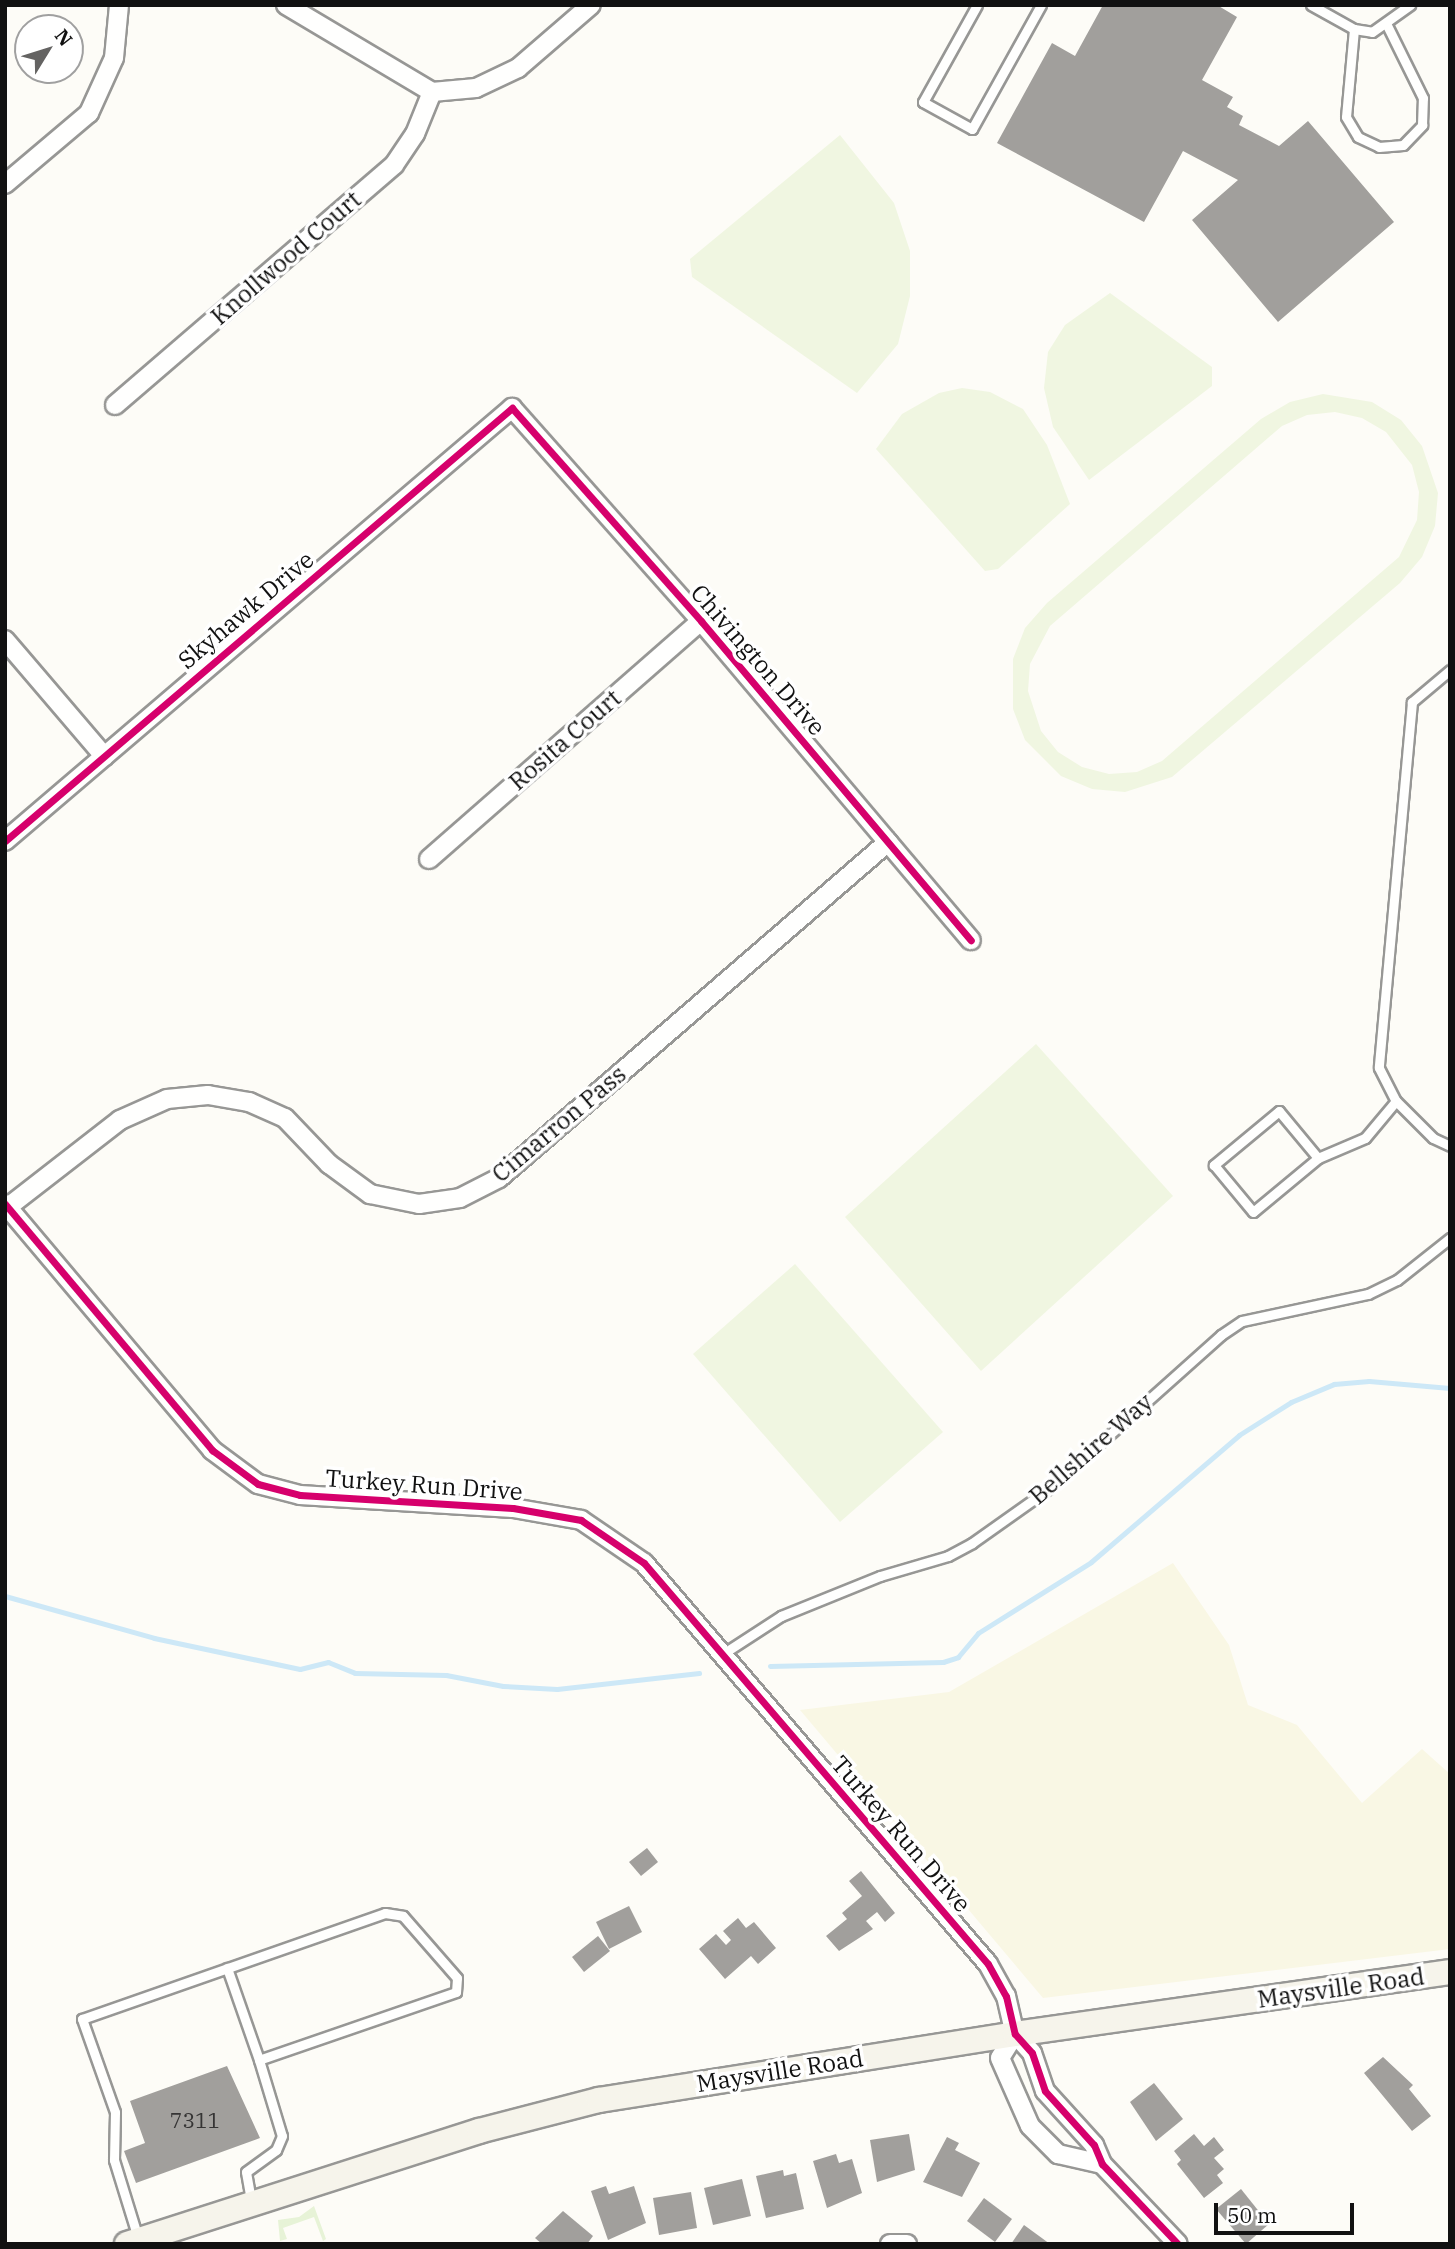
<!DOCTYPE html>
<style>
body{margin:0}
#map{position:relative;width:1455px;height:2249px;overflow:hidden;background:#fdfcf7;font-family:"IBM Plex Serif",serif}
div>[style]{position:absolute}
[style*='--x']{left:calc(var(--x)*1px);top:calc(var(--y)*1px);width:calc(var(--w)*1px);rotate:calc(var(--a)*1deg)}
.farmland>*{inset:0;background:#f9f7e4}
.green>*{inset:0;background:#e7f3d7}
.pitch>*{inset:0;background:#f0f6e1}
.stream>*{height:5px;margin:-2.5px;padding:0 2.5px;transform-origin:2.5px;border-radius:2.5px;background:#cde8f7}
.building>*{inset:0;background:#a19f9c}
.roads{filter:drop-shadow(2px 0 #979795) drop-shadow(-2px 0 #979795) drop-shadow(0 2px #979795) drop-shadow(0 -2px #979795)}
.service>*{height:9px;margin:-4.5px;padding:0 4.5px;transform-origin:4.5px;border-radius:4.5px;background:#fffffe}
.minor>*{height:18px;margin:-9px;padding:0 9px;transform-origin:9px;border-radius:9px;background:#fffffe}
.secondary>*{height:24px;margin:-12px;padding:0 12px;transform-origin:12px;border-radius:12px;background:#f6f4eb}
.cycleway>*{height:7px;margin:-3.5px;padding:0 3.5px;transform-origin:3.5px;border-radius:3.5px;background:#d6006c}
span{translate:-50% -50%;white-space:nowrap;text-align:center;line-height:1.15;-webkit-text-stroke:7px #fff;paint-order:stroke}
.number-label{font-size:21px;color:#353434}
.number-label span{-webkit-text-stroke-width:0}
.street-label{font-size:24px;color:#111}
.frame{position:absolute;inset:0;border:7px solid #111;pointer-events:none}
.north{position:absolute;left:14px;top:14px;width:70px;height:70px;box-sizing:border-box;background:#fff;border:2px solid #a0a0a0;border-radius:50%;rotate:52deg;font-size:19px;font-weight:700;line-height:28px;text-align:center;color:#111}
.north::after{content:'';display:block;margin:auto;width:24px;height:32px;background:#646362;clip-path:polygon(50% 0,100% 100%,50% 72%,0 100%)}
.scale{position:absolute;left:1214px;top:2203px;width:140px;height:32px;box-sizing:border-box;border:4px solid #111;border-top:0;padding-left:9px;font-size:21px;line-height:24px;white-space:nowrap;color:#111;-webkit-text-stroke:5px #fff;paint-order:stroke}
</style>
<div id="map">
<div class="farmland">
<div style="clip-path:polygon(1173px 1563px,1229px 1645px,1248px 1705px,1297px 1725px,1362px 1803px,1422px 1749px,1450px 1774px,1450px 1949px,1043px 1998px,800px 1710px,949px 1692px)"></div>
</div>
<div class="green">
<div style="clip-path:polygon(314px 2206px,326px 2239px,323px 2241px,314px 2217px,283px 2228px,287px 2239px,280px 2241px,278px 2220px,299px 2217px)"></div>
</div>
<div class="pitch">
<div style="clip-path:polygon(840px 135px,894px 203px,910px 251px,910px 296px,898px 344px,857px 393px,692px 277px,690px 259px)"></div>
<div style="clip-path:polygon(1110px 293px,1212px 367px,1212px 386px,1089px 480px,1053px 427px,1044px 388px,1048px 352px,1065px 325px)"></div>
<div style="clip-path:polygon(962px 388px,990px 392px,1023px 409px,1047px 445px,1070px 504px,998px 569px,985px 571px,876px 449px,902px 414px,939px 393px)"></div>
<div style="clip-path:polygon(evenodd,1323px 394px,1372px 402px,1401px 420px,1422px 446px,1438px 493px,1435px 526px,1422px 557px,1400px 583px,1172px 777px,1125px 792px,1092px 789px,1061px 776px,1025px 740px,1013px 709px,1013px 659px,1025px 628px,1047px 603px,1261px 419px,1290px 402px,1323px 394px,1335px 412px,1362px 418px,1386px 432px,1412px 465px,1419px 492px,1417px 520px,1399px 557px,1162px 761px,1137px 772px,1109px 774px,1082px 767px,1058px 752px,1041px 731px,1028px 691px,1030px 664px,1050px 626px,1282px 426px,1307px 415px,1335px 412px)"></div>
<div style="clip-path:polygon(1036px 1044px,1173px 1196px,981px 1371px,845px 1217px)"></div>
<div style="clip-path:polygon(795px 1264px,943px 1432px,840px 1522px,693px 1354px)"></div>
</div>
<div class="stream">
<div style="--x:5;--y:1596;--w:155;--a:15.7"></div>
<div style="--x:154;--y:1638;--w:149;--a:12"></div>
<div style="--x:300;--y:1669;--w:29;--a:-14"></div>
<div style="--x:328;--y:1662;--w:29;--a:22"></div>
<div style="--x:355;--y:1673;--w:91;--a:1.3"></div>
<div style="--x:446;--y:1675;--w:58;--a:10.9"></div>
<div style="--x:503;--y:1686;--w:54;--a:3.2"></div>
<div style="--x:557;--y:1689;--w:143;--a:-6.4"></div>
<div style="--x:770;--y:1666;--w:173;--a:-1.3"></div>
<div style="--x:943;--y:1662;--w:16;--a:-18"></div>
<div style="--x:958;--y:1657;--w:31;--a:-50"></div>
<div style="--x:978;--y:1633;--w:133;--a:-32.1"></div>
<div style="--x:1091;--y:1562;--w:195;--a:-40.6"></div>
<div style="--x:1239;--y:1435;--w:62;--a:-32.4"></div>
<div style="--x:1291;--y:1402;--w:47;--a:-22.7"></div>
<div style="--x:1334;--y:1384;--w:35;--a:-5"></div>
<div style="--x:1369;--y:1381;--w:81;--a:4.9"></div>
</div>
<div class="building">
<div style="clip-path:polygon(1103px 5px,1217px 5px,1237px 17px,1202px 80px,1233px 97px,1227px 107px,1243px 116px,1239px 125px,1279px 146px,1308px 121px,1394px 222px,1278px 322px,1192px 220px,1238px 180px,1183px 151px,1144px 222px,997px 143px,1052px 43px,1075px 56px)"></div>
<div style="clip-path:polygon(647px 1848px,658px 1862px,641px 1876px,629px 1862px)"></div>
<div style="clip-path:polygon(861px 1871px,895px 1913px,885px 1922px,877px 1912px,866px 1921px,873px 1929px,839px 1951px,826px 1936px,847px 1919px,842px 1913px,862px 1896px,849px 1881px)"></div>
<div style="clip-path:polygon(629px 1906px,642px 1932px,609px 1949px,596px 1922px)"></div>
<div style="clip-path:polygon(738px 1918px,746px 1928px,754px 1922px,776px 1948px,758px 1964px,751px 1956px,725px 1979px,699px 1949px,716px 1934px,726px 1945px,731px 1940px,723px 1931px)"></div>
<div style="clip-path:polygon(598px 1936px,610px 1951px,584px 1972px,572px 1957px)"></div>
<div style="clip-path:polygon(1383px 2057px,1413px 2085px,1409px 2089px,1431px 2116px,1412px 2131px,1364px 2073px)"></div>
<div style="clip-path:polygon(227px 2066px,260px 2138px,136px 2183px,124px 2151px,145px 2143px,130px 2101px)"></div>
<div style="clip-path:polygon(1154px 2083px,1183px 2119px,1156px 2141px,1130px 2102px)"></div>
<div style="clip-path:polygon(909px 2134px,915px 2170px,877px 2182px,870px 2140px)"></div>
<div style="clip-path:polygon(1194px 2134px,1204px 2146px,1214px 2137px,1224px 2150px,1214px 2158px,1224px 2169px,1217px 2175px,1223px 2183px,1204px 2198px,1177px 2164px,1181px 2160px,1174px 2151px)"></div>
<div style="clip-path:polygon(947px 2137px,959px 2143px,955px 2150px,980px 2163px,962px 2197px,923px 2182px)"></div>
<div style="clip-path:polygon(836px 2154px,839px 2163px,852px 2159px,862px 2193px,827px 2208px,813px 2161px)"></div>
<div style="clip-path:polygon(783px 2170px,784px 2176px,796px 2173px,804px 2209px,766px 2218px,756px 2176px)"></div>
<div style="clip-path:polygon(742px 2179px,751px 2216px,713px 2225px,704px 2188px)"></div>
<div style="clip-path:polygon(606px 2186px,609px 2194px,634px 2186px,646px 2223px,608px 2240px,591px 2191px)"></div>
<div style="clip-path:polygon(1241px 2189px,1269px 2224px,1246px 2244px,1216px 2209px)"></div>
<div style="clip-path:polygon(691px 2192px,697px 2228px,659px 2235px,653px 2198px)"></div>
<div style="clip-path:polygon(984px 2198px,1012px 2219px,995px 2242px,967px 2221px)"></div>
<div style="clip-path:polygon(563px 2211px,593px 2236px,587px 2244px,542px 2244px,535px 2238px)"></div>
<div style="clip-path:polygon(1024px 2225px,1050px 2244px,1011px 2244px)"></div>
</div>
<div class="roads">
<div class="service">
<div style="--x:977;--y:5;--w:111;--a:119.1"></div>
<div style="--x:923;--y:102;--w:56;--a:28.9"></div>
<div style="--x:972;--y:129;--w:142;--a:-60.9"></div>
<div style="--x:1311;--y:5;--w:49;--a:29.2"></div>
<div style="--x:1354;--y:29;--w:18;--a:9"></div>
<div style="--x:1372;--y:32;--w:47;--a:-35.4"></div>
<div style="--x:1354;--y:29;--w:88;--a:95.2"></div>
<div style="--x:1346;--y:117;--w:23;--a:59"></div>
<div style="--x:1358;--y:137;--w:23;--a:25"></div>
<div style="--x:1379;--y:147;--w:24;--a:-5"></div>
<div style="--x:1403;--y:145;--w:28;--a:-46"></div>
<div style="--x:1422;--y:125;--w:27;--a:-88"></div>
<div style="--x:1423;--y:98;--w:81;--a:-116.3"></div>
<div style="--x:1450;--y:670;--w:50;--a:139.9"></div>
<div style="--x:1412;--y:702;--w:367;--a:95.2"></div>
<div style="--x:1379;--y:1068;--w:37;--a:63"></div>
<div style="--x:1396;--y:1101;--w:52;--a:45"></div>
<div style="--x:1433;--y:1138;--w:19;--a:25"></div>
<div style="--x:1318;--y:1158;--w:61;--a:-129.7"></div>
<div style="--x:1279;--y:1111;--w:85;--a:140.3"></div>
<div style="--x:1214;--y:1165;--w:61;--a:50.3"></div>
<div style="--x:1253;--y:1212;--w:85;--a:-39.7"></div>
<div style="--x:1318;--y:1158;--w:51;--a:-23.1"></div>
<div style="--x:1365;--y:1138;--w:48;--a:-50"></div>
<div style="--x:721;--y:1655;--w:72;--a:-33"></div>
<div style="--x:781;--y:1616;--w:107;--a:-22"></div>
<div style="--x:880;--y:1576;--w:71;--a:-16.4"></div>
<div style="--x:948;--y:1556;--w:27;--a:-28"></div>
<div style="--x:972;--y:1543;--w:97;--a:-35.3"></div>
<div style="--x:1051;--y:1487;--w:228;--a:-41.8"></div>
<div style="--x:1221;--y:1335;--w:25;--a:-34"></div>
<div style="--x:1242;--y:1321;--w:129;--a:-12.1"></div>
<div style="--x:1368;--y:1294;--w:32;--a:-26"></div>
<div style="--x:1397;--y:1280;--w:68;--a:-38.4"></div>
<div style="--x:227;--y:1968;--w:97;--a:70.8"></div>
<div style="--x:138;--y:2238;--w:82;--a:-107.1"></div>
<div style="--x:114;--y:2160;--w:48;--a:-88.8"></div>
<div style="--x:115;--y:2112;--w:99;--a:-109.5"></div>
<div style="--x:82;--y:2019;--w:321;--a:-19.3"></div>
<div style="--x:385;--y:1913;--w:18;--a:9"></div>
<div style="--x:403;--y:1916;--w:82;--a:48.9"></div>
<div style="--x:457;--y:1978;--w:14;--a:94"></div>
<div style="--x:456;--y:1992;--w:208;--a:161"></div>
<div style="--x:259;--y:2060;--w:79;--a:73.2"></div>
<div style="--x:282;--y:2136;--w:15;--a:113"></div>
<div style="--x:276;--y:2150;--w:37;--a:144"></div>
<div style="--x:246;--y:2172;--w:28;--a:80"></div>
</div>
<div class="minor">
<div style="--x:286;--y:5;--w:170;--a:30.8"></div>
<div style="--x:432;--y:92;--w:44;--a:-5.2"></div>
<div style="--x:476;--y:88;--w:47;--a:-25.5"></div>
<div style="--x:518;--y:68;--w:96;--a:-40.8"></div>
<div style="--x:5;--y:184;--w:110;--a:-40.2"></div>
<div style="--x:89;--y:113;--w:60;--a:-65.6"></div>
<div style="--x:114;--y:58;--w:53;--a:-84.6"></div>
<div style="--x:115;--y:405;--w:368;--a:-40.7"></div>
<div style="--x:394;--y:165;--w:37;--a:-56"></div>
<div style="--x:415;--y:134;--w:45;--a:-68"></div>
<div style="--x:5;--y:640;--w:153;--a:49.5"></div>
<div style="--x:5;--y:841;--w:667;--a:-40.5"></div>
<div style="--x:512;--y:408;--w:285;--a:48.4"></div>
<div style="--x:701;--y:621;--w:418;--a:49.8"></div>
<div style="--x:429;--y:859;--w:361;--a:-41.2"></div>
<div style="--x:5;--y:1204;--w:322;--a:49.9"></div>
<div style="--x:212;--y:1450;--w:57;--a:36.5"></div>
<div style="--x:258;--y:1484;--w:43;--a:14.7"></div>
<div style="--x:300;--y:1495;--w:213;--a:3.5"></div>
<div style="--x:513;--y:1508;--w:69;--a:10"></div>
<div style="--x:581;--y:1520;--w:76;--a:34.3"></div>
<div style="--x:644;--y:1563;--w:528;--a:49.38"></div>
<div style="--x:988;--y:1964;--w:37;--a:61"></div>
<div style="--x:1006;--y:1996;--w:39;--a:77"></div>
<div style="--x:1015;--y:2034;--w:25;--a:48"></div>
<div style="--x:1032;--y:2053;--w:40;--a:71.1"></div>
<div style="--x:1045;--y:2091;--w:73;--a:47.8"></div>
<div style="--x:1094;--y:2145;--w:21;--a:67"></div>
<div style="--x:1102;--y:2164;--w:110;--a:46.5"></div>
<div style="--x:8;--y:1207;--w:142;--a:-37.8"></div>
<div style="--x:120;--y:1120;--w:51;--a:-24.1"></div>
<div style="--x:167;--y:1099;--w:41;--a:-5.6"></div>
<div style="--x:208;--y:1095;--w:42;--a:9.7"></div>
<div style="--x:249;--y:1102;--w:39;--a:24"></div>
<div style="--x:285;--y:1118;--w:64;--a:46.3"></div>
<div style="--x:329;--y:1164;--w:51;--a:36.2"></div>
<div style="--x:370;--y:1194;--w:50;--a:11.5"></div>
<div style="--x:419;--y:1204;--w:41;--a:-8.3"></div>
<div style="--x:460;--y:1198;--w:44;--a:-27.1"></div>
<div style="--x:499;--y:1178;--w:514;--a:-40.82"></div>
<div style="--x:1015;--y:2034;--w:28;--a:122"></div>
<div style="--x:1000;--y:2058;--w:74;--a:66.2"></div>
<div style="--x:1030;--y:2126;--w:40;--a:45"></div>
<div style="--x:1058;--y:2154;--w:45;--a:12.8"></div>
<div style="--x:890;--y:2244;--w:17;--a:0"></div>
</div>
<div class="secondary">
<div style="--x:127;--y:2244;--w:370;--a:-17.8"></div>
<div style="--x:479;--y:2131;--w:124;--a:-14.5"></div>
<div style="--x:599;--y:2100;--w:421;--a:-9"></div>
<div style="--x:1015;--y:2034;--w:439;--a:-8.1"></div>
</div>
</div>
<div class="cycleway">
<div style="--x:5;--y:841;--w:667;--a:-40.5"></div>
<div style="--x:512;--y:408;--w:285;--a:48.4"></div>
<div style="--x:701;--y:621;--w:418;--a:49.8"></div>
<div style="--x:5;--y:1204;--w:322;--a:49.9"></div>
<div style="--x:212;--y:1450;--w:57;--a:36.5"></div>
<div style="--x:258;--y:1484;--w:43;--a:14.7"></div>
<div style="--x:300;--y:1495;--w:213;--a:3.5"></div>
<div style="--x:513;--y:1508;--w:69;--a:10"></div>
<div style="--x:581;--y:1520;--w:76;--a:34.3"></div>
<div style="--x:644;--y:1563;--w:528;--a:49.38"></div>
<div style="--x:988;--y:1964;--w:37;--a:61"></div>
<div style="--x:1006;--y:1996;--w:39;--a:77"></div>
<div style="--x:1015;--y:2034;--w:25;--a:48"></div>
<div style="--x:1032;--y:2053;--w:40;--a:71.1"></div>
<div style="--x:1045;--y:2091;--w:73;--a:47.8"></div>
<div style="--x:1094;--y:2145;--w:21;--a:67"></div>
<div style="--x:1102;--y:2164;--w:110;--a:46.5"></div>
</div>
<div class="number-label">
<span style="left:195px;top:2120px">7311</span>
</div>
<div class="street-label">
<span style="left:286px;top:258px;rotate:-41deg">Knollwood Court</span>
<span style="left:246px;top:610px;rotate:-40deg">Skyhawk Drive</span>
<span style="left:758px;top:660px;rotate:49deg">Chivington Drive</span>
<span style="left:565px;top:740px;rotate:-41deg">Rosita Court</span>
<span style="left:559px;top:1124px;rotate:-40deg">Cimarron Pass</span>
<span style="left:1091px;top:1449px;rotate:-41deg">Bellshire Way</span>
<span style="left:424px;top:1485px;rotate:4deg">Turkey Run Drive</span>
<span style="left:901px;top:1834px;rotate:49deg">Turkey Run Drive</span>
<span style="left:1341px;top:1988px;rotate:-8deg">Maysville Road</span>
<span style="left:780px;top:2071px;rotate:-9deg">Maysville Road</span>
</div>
<div class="frame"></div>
<div class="north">N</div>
<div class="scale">50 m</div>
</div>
